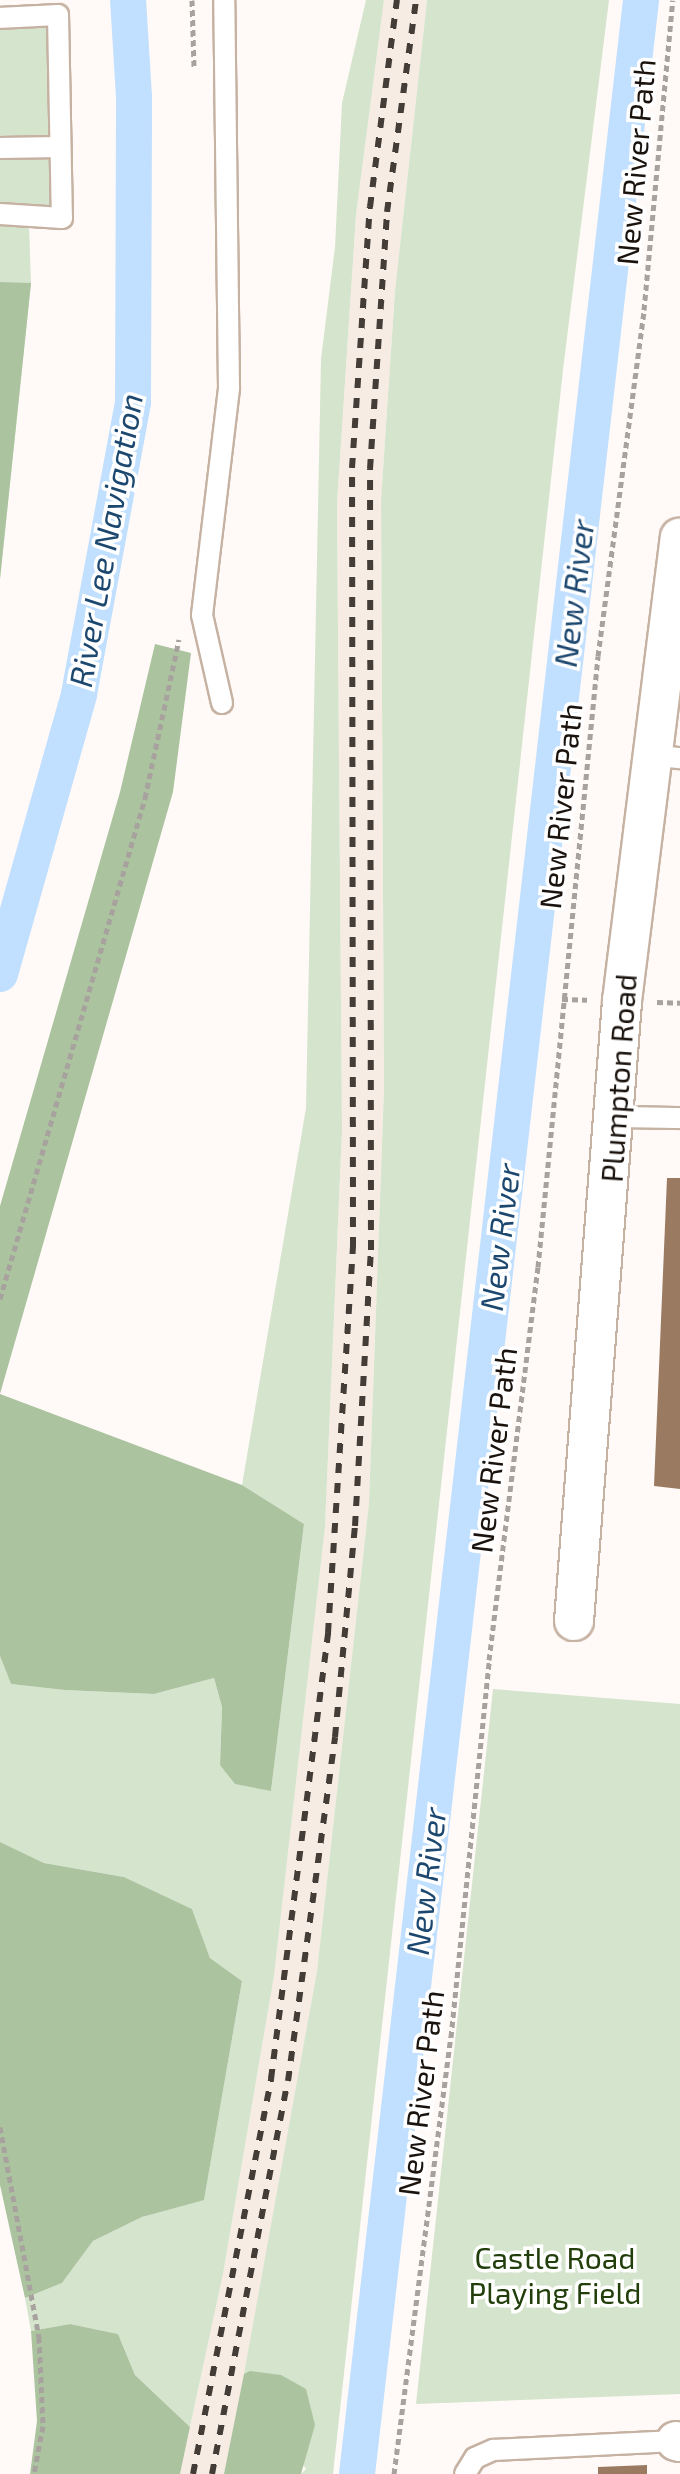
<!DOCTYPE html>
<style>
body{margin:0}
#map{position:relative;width:680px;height:2474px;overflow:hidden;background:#fffaf7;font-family:"Exo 2",sans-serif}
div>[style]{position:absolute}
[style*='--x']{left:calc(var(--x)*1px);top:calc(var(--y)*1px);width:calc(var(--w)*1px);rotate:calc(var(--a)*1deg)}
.built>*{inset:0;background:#f6ece3}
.green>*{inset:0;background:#d5e4cd}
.forest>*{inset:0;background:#acc3a0}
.canal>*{height:36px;margin:-18px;padding:0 18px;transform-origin:18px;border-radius:18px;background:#c1dffe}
.building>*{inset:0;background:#9b7a62}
.path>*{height:5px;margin-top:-2.5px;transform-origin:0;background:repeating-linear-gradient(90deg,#a8a29e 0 6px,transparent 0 10px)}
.roads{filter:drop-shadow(2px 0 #c6b2a3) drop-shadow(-2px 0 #c6b2a3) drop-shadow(0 2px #c6b2a3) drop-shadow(0 -2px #c6b2a3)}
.lane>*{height:20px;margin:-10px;padding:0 10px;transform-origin:10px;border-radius:10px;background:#fff}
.street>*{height:38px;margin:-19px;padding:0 19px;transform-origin:19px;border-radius:19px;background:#fff}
.rail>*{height:6px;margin-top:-3px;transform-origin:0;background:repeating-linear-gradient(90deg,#433c37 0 10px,transparent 0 20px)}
span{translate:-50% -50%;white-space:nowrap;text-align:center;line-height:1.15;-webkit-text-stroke:7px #fff;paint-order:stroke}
.street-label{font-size:30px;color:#19120d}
.park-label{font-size:30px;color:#213e0b}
.water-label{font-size:32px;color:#1c476f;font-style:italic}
</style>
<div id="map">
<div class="built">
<div style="clip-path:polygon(384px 0,427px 0,395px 291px,381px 500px,384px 1089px,369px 1503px,317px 1971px,249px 2354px,224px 2474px,180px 2474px,223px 2274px,274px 1976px,325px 1527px,342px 1130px,337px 504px,356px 215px)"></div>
</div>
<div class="green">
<div style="clip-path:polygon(366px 0,384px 0,356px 215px,337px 504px,342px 1130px,325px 1527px,274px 1976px,223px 2274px,190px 2427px,135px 2375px,118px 2334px,70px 2324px,31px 2331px,25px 2298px,62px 2283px,93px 2241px,142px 2217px,204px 2199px,242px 1981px,210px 1958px,192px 1909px,124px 1877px,44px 1863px,0 1842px,0 1656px,11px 1684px,64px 1690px,154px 1694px,214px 1678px,222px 1707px,220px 1765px,271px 1791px,304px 1524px,242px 1485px,306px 1108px,321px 359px,335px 247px,342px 103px)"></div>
<div style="clip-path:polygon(427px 0,609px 0,563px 370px,333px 2474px,301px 2474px,306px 2469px,244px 2374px,317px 1971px,369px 1503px,384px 1089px,381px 500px,395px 291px)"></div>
<div style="clip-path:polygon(64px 6px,65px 225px,29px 224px,31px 283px,0 579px,0 13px)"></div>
<div style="clip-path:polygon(493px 1689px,680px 1704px,680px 2394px,416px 2404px)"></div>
</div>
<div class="forest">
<div style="clip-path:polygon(0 282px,31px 283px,0 579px)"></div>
<div style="clip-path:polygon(155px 644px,191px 653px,173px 792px,0 1394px,242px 1485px,304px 1524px,271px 1791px,235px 1784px,220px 1765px,222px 1707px,214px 1678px,154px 1694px,64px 1690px,11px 1684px,0 1656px,0 1206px,120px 792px)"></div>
<div style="clip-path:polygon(0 1842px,44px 1863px,124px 1877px,192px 1909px,210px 1958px,242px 1981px,204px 2200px,142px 2217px,93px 2241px,62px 2283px,25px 2298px,0 2185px)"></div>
<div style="clip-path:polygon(70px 2324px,118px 2334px,135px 2375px,190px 2427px,180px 2474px,30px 2474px,37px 2421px,31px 2331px)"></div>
<div style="clip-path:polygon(250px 2371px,281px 2375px,306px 2389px,315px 2425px,301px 2474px,224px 2474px,244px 2374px)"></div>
</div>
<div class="canal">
<div style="--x:0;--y:974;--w:291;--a:-74.2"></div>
<div style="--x:79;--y:694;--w:297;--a:-79.5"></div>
<div style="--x:133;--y:402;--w:305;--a:-89.8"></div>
<div style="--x:134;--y:97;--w:97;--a:-93.5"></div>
<div style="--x:357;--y:2474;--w:2490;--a:-83.45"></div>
</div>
<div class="building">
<div style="clip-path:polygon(667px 1178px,680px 1178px,680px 1489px,654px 1486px)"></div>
<div style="clip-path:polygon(647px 2465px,647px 2474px,598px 2474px,598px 2467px)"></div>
</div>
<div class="path">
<div style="--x:192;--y:0;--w:68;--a:88.3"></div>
<div style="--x:562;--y:999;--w:25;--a:2"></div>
<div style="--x:657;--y:1002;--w:23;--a:2"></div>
<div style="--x:0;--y:1299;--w:522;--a:-73.86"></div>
<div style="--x:145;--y:798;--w:162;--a:-77.9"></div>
<div style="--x:0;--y:2127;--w:214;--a:79.5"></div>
<div style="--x:39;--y:2337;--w:89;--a:87.4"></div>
<div style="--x:43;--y:2426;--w:49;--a:100.6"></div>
<div style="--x:394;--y:2474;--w:441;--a:-82.6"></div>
<div style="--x:451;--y:2037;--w:379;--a:-84.2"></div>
<div style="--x:489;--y:1660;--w:396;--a:-82.9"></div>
<div style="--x:538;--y:1267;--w:614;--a:-84.39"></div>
<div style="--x:598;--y:656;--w:349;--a:-82.4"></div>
<div style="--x:644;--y:310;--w:311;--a:-84.7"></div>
</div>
<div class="roads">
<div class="lane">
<div style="--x:0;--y:18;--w:58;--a:-3"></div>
<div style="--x:58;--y:15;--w:203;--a:88.9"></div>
<div style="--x:62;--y:218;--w:62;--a:-176.3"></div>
<div style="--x:0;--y:148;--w:60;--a:-1"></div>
<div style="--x:222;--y:703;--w:90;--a:-102.8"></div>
<div style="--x:202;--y:615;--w:229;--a:-83.2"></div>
<div style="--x:229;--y:388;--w:388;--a:-90.7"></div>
<div style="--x:650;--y:755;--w:30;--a:6"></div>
<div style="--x:616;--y:1117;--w:64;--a:0.9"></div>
<div style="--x:465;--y:2474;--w:19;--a:-58"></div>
<div style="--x:475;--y:2458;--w:20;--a:-24"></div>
<div style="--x:493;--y:2450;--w:183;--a:-2.8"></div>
</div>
<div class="street">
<div style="--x:574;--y:1621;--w:622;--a:-85.57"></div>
<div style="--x:622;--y:1001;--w:467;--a:-82.9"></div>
<div style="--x:676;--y:2441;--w:4;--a:14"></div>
</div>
</div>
<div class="rail">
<div style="--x:193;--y:2474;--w:403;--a:-78.8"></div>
<div style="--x:271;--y:2079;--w:450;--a:-82.7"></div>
<div style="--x:328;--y:1633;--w:387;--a:-86.3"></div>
<div style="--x:353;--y:1247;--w:779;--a:-90.07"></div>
<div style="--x:352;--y:468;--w:262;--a:-86.1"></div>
<div style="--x:370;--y:207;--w:209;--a:-82.6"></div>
<div style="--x:212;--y:2474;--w:400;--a:-79.1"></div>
<div style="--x:288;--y:2081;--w:347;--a:-82.2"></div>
<div style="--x:335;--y:1737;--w:212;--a:-84.6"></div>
<div style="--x:355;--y:1526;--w:276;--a:-86.7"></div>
<div style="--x:371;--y:1250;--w:781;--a:-90.07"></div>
<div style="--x:370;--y:469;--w:258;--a:-86.2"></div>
<div style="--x:387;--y:212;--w:214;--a:-82.2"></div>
</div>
<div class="street-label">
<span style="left:635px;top:162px;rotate:-85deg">New River Path</span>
<span style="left:560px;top:806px;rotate:-84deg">New River Path</span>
<span style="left:618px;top:1078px;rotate:-86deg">Plumpton Road</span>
<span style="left:493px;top:1450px;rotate:-83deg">New River Path</span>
<span style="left:420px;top:2093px;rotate:-83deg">New River Path</span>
</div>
<div class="park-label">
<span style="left:555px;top:2274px">Castle Road<br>Playing Field</span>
</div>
<div class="water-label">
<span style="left:105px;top:540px;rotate:-80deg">River Lee Navigation</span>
<span style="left:573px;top:593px;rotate:-83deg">New River</span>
<span style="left:499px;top:1237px;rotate:-83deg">New River</span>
<span style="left:425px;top:1881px;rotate:-83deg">New River</span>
</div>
</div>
